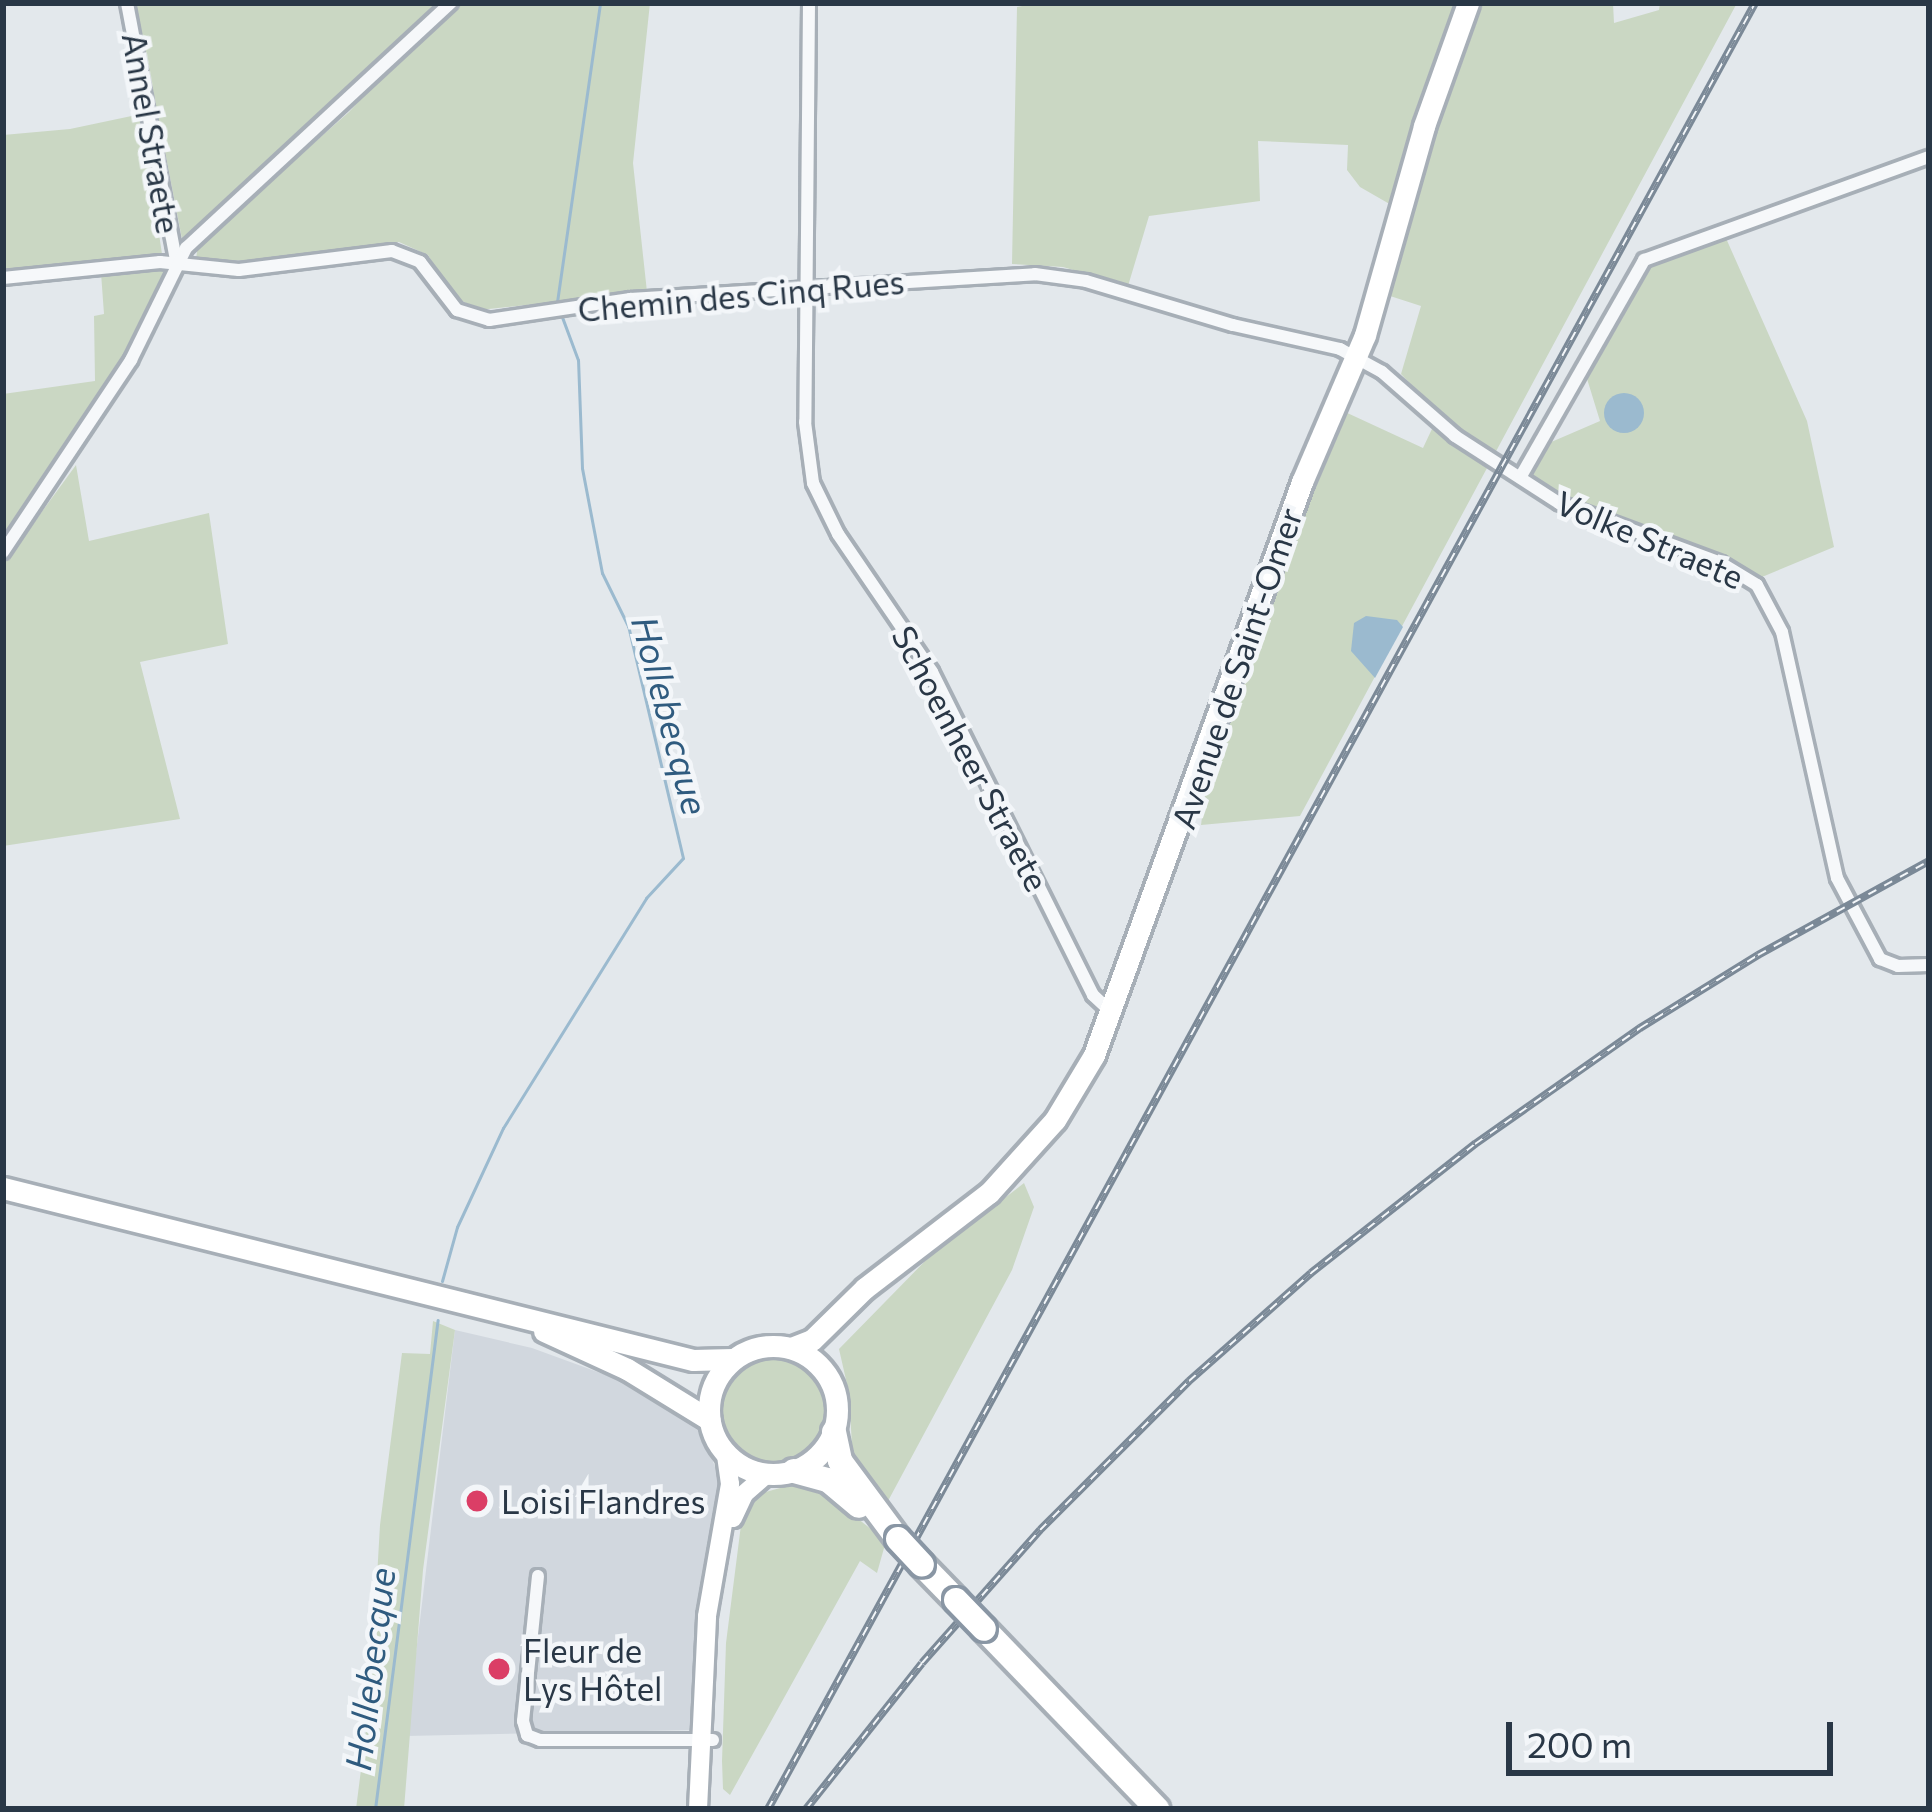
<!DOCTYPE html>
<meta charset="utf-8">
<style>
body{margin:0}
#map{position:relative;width:1932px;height:1812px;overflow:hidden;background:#e3e8ec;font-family:Commissioner,sans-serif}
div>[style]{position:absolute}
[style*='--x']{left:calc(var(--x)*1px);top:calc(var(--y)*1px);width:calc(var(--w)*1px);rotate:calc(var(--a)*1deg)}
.built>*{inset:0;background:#d1d7de}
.green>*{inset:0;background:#cad7c3}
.round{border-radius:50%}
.water>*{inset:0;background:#9bbacf}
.stream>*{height:3px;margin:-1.5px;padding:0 1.5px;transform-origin:1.5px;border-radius:1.5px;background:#9bbacf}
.roads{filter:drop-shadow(3px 0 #a7afb7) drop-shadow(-3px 0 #a7afb7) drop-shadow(0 3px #a7afb7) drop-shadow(0 -3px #a7afb7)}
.street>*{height:12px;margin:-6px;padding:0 6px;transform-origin:6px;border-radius:6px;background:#f6f8fa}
.secondary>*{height:18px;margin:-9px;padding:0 9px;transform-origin:9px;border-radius:9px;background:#fff}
.primary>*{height:21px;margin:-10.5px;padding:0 10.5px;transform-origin:10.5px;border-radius:10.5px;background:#fff}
.primary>.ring{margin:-10.5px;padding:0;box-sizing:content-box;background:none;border:21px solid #fff;border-radius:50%}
.highway>*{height:24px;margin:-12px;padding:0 12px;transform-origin:12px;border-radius:12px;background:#fff}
.rail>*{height:8px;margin-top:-4px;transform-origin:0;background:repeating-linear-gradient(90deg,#f3f6f9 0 9px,#7b8997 0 18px);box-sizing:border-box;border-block:3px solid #7b8997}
.bridges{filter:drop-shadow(3px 0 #8996a4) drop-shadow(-3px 0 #8996a4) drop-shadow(0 3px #8996a4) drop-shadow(0 -3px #8996a4)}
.highway-bridge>*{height:24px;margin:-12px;padding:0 12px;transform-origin:12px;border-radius:12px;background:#fff}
.dots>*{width:33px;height:33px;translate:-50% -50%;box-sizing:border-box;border:6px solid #f3f6f9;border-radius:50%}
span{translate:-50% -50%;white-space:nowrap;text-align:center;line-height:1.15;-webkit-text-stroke:9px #f3f6f9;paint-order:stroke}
.street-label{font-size:33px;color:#293746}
.poi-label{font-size:33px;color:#293746}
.left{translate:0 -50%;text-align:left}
.water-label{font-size:36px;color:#2f5b7f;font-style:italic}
.frame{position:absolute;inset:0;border:6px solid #293746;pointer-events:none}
.scale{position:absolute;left:1506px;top:1722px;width:327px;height:54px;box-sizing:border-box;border:6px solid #293746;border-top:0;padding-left:15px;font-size:36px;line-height:42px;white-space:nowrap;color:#293746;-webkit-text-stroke:9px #f3f6f9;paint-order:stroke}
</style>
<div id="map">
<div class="built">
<div style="clip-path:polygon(455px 1330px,532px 1348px,625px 1382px,676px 1410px,704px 1436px,721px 1484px,700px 1588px,692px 1730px,406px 1736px)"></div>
</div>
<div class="green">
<div style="clip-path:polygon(136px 3px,439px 3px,384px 54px,331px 114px,182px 239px)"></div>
<div style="clip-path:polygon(458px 3px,650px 3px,633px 163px,647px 292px,479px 310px,451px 295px,428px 255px,399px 242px,258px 261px,196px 259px,198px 245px,349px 112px,418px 37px)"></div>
<div style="clip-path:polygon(1038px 3px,1459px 3px,1393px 206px,1360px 187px,1347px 170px,1348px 145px,1258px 141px,1260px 201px,1149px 216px,1128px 286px,1063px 267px,1012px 264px,1017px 7px)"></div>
<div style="clip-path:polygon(1481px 3px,1613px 3px,1614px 23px,1659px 10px,1660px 3px,1737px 3px,1300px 816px,1201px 825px,1208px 771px,1315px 472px,1343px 411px,1423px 448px,1439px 414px,1401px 374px,1421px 306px,1387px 295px,1442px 97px)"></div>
<div style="clip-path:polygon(141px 114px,162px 254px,3px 269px,3px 135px,70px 129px)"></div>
<div style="clip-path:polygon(1725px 236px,1807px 421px,1834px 547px,1762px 577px,1729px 558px,1575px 502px,1532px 476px,1542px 446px,1600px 421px,1584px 369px,1643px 274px,1659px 260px)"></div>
<div style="clip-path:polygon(167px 269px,136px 337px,3px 544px,3px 394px,95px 381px,94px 316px,104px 314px,101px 273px)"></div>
<div style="clip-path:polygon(76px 465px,89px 541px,209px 513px,228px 644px,140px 662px,180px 819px,3px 846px,3px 565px)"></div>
<div style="clip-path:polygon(1024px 1183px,1034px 1207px,1012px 1270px,888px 1501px,874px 1493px,853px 1464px,849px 1393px,839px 1349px,931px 1255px)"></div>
<div style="clip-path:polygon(433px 1321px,455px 1330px,423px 1570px,404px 1809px,356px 1809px,370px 1699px,380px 1525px,402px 1353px,430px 1354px)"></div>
<div class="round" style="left:719px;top:1355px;width:110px;height:110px"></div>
<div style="clip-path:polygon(809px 1480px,886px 1541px,877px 1573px,860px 1561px,730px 1795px,723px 1789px,722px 1761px,726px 1643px,742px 1517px,762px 1493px)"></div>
</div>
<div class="water">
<div class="round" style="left:1604px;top:393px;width:40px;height:40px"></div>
<div style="clip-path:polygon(1366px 616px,1397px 620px,1403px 627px,1375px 678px,1351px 651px,1354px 623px)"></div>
</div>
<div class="stream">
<div style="--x:557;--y:302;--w:302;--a:-81.8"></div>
<div style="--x:442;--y:1281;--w:56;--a:-74.5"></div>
<div style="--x:457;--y:1227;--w:109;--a:-65.1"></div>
<div style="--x:503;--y:1128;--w:271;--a:-58.1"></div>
<div style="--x:646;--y:898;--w:54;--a:-47.2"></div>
<div style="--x:683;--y:858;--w:238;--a:-103.3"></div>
<div style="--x:628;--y:626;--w:59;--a:-116.1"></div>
<div style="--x:602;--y:573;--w:107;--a:-100.8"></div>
<div style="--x:582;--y:468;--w:108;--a:-92.1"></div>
<div style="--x:578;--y:360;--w:46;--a:-110.4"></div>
<div style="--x:375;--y:1809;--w:493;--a:-82.7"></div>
</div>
<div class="roads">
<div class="street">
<div style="--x:127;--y:3;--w:266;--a:79.2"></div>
<div style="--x:809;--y:3;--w:419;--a:90.5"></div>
<div style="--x:805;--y:422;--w:62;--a:82.5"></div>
<div style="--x:813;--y:483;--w:57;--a:63.9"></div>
<div style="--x:838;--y:534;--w:167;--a:55.7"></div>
<div style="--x:932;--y:672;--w:361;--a:63.5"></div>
<div style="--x:1093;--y:995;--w:25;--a:43"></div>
<div style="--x:3;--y:278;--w:158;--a:-5.8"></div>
<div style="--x:160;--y:262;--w:79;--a:5.8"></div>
<div style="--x:239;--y:270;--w:154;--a:-7.1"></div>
<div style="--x:392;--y:251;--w:30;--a:21"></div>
<div style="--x:420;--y:262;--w:61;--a:52.4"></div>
<div style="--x:457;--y:310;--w:34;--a:17"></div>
<div style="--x:489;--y:320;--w:143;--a:-8.5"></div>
<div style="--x:630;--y:299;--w:406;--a:-3.5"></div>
<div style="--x:1035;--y:274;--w:51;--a:7.8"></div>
<div style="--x:1086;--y:281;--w:153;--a:16.7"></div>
<div style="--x:1233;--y:325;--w:110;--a:12.6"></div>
<div style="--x:1340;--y:349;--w:48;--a:28.7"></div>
<div style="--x:1382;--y:372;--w:97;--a:41.2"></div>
<div style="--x:1455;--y:436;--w:124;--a:32.8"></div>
<div style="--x:1559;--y:503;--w:173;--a:20.3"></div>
<div style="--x:1721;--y:563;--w:42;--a:31.4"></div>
<div style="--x:1757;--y:585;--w:53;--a:62"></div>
<div style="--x:1782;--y:632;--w:252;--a:77.4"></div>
<div style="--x:1837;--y:878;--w:92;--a:62"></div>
<div style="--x:1880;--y:959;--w:19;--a:21"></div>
<div style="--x:1898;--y:966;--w:31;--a:-2"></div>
<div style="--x:1521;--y:476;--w:249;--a:-60.3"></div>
<div style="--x:1644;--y:260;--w:303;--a:-19.9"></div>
<div style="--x:3;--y:552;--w:231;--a:-56.3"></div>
<div style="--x:131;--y:360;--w:125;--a:-63.8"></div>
<div style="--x:186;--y:248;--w:361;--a:-42.8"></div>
<div style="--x:538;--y:1576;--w:146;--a:95.9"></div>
<div style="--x:523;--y:1721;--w:15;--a:74"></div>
<div style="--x:527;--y:1735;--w:14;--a:21"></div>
<div style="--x:540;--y:1740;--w:173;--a:0"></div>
</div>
<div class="secondary">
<div style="--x:733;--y:1518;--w:26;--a:-65"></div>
<div style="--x:744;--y:1494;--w:30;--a:-41"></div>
<div style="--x:698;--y:1809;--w:193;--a:-87.3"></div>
<div style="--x:707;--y:1616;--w:134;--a:-80.1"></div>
<div style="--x:730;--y:1484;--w:30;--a:-98"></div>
</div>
<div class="primary">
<div style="--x:3;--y:1188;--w:711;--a:14"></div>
<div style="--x:693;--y:1360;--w:40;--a:-1.4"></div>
<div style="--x:544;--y:1331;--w:91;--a:24.6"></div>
<div style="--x:627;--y:1369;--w:97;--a:31.6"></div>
<div class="ring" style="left:709px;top:1346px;width:107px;height:107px"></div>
<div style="--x:791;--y:1348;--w:22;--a:-21"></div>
<div style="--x:812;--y:1340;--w:74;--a:-44.5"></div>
<div style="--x:865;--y:1288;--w:156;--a:-37.5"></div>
<div style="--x:989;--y:1193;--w:98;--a:-47.9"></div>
<div style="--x:1055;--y:1120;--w:76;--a:-59"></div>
<div style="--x:1094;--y:1055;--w:610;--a:-70.05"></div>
<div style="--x:1302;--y:482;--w:160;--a:-66.8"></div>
<div style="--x:1365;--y:335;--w:217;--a:-74.2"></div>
<div style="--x:1424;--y:126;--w:131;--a:-70.3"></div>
</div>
<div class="highway">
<div style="--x:834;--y:1432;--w:30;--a:78"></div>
<div style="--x:840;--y:1461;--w:97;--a:53.4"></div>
<div style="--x:794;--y:1471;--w:35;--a:15"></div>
<div style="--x:828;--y:1480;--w:40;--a:40"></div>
<div style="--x:922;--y:1565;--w:49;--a:45.8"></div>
<div style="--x:984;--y:1629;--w:250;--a:46.1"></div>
</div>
</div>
<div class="rail">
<div style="--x:768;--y:1809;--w:2058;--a:-61.34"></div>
<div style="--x:806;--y:1809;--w:186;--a:-51.5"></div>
<div style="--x:922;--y:1663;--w:178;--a:-48.4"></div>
<div style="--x:1040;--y:1530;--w:211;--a:-45"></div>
<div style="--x:1189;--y:1381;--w:163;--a:-41.5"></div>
<div style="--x:1311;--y:1273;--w:209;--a:-38.2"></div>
<div style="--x:1475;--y:1144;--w:202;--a:-35.1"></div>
<div style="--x:1640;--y:1028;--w:139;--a:-31.7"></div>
<div style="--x:1758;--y:955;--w:195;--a:-28.8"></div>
</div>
<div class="bridges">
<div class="highway-bridge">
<div style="--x:898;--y:1539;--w:35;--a:47"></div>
<div style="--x:956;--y:1600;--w:40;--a:46"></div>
</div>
</div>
<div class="dots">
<div style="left:477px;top:1501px;background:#db3e66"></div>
<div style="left:499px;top:1669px;background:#db3e66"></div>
</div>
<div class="street-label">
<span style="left:152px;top:133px;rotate:80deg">Annel Straete</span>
<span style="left:741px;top:295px;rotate:-5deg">Chemin des Cinq Rues</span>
<span style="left:1650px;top:539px;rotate:23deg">Volke Straete</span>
<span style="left:1236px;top:668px;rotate:-71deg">Avenue de Saint-Omer</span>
<span style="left:971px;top:758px;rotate:62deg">Schoenheer Straete</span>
</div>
<div class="poi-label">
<span class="left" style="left:501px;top:1501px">Loisi Flandres</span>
<span class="left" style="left:523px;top:1669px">Fleur de<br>Lys Hôtel</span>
</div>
<div class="water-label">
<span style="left:671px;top:715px;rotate:75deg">Hollebecque</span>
<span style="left:369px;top:1669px;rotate:-83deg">Hollebecque</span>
</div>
<div class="frame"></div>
<div class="scale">200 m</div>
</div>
